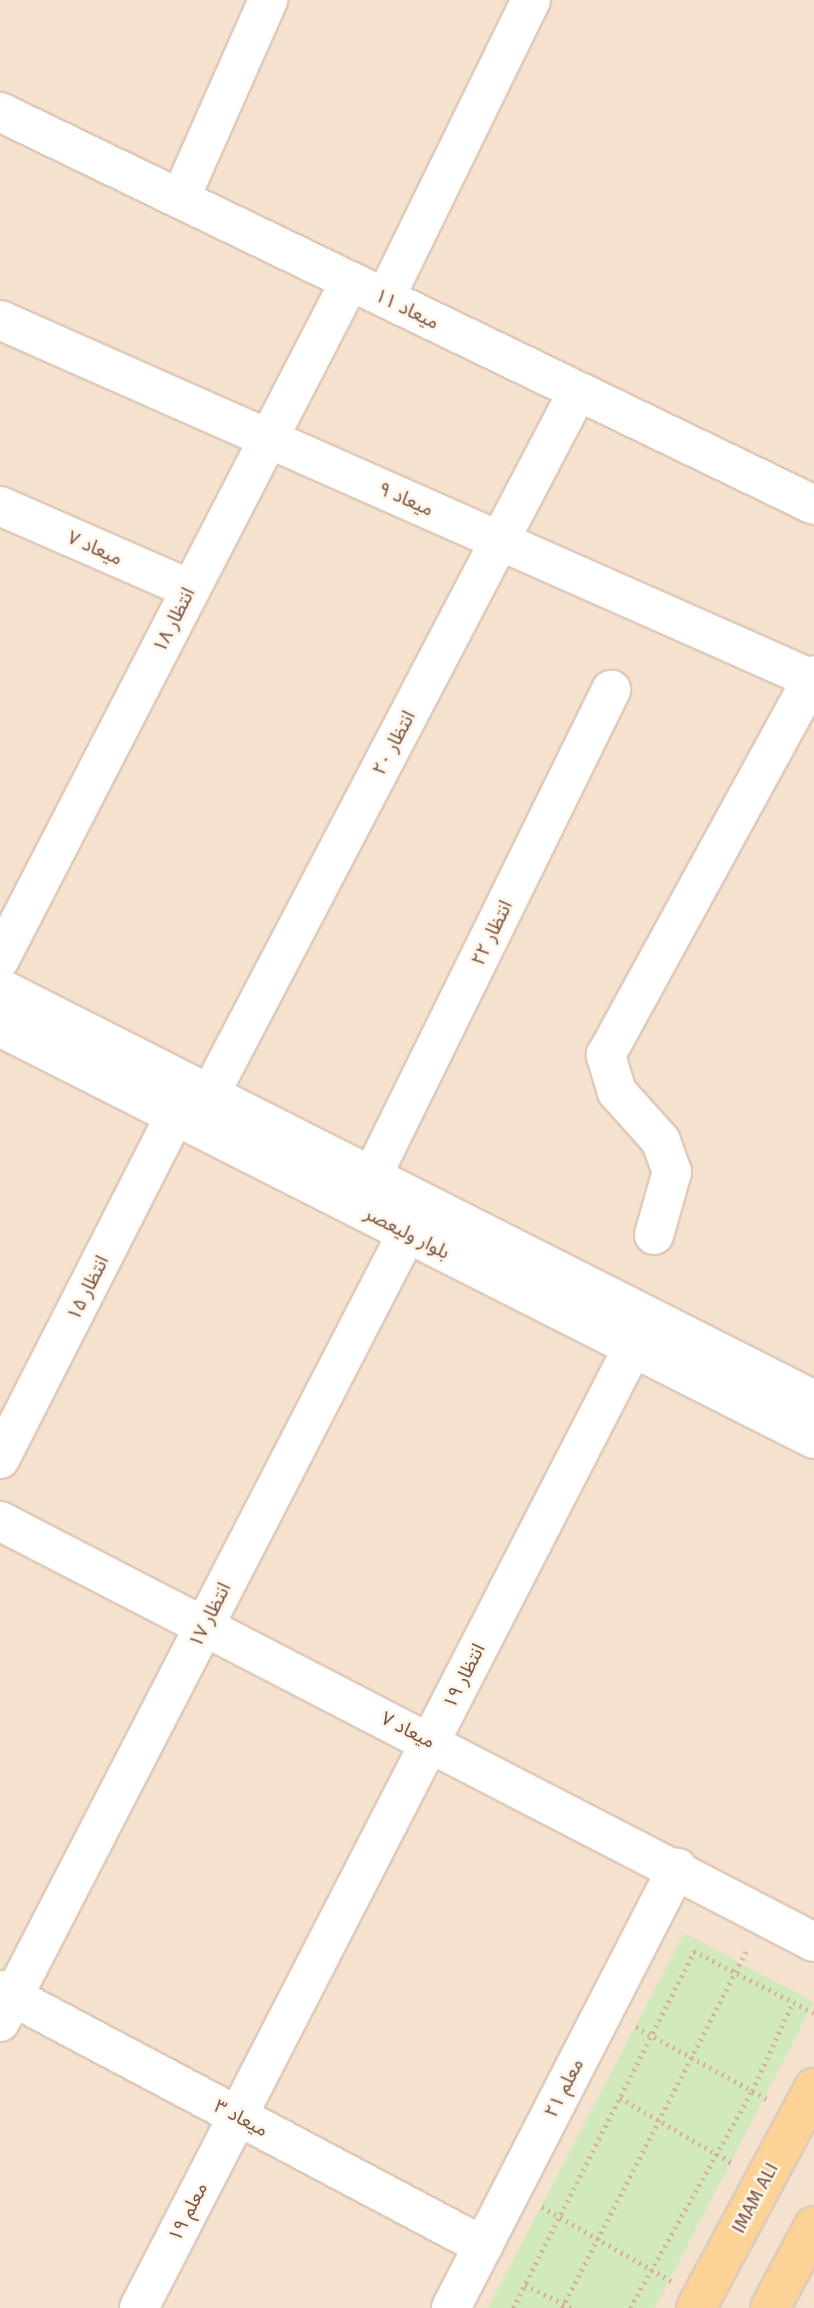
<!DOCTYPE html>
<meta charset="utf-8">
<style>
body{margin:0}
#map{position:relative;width:814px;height:2308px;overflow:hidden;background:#fcf0df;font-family:"Fira Sans","Noto Sans Arabic",sans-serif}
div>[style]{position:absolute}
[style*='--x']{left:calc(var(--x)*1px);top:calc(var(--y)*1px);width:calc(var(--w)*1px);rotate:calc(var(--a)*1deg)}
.residential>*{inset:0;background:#f4e1ce}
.green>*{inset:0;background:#d2e9be}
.path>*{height:4.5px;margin-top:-2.25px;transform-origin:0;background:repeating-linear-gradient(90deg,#d6af9a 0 2px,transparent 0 7px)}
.roads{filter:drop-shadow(2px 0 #e0cbbb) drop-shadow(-2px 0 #e0cbbb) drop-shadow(0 2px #e0cbbb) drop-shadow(0 -2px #e0cbbb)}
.minor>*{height:38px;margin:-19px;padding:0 19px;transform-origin:19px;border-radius:19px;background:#fff}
.major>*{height:38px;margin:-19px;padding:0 19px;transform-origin:19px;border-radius:19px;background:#fcd296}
span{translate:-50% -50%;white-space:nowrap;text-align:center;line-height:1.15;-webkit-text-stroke:5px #fff4e6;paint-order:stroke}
.street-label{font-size:19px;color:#735547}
</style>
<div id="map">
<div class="residential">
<div style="clip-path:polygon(0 0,814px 0,814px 2308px,0 2308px)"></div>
</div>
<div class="green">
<div style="clip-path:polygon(684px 1933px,814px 2002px,655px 2308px,488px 2308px)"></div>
</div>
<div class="path">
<div style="--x:636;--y:2027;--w:152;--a:28.8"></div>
<div style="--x:620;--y:2098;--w:132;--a:30.1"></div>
<div style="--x:542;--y:2207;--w:149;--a:29.8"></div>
<div style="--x:525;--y:2285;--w:52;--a:26.1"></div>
<div style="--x:513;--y:2308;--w:400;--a:-63.1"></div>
<div style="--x:694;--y:1951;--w:135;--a:27.3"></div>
<div style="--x:562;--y:2308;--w:405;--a:-62.7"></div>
<div style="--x:630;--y:2308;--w:249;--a:-60.7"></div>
<div style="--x:752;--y:2091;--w:98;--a:-65.3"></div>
</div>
<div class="roads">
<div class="minor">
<div style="--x:0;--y:112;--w:904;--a:25.77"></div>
<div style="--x:180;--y:199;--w:218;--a:-66.1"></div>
<div style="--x:385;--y:298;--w:332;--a:-63.9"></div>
<div style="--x:0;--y:320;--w:888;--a:23.85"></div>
<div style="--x:0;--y:506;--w:207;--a:23.6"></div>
<div style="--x:0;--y:959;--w:763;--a:-62.7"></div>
<div style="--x:0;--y:988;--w:912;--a:26.85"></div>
<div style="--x:0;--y:1027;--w:912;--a:26.85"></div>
<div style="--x:210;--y:1094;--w:793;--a:-62.37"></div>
<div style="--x:372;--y:1176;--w:542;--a:-63.81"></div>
<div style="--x:654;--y:1235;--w:66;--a:-74.1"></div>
<div style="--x:672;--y:1172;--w:33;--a:-110"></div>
<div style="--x:661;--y:1141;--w:66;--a:-131.9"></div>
<div style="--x:617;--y:1092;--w:39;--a:-107"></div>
<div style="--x:606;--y:1055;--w:433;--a:-61.3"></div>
<div style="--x:0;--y:1459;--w:385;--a:-63"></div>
<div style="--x:0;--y:1521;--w:916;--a:27.35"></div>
<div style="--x:0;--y:1990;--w:547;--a:27.92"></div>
<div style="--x:0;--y:2022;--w:888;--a:-62.71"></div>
<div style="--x:139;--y:2308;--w:1081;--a:-62.79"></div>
<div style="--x:451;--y:2308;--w:495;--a:-62.8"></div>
</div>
<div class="major">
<div style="--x:696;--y:2308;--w:250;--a:-61.8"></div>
<div style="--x:770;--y:2308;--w:93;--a:-61.8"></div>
</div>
</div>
<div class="street-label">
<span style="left:407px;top:309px;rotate:26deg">میعاد ۱۱</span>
<span style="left:406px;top:499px;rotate:24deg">میعاد ۹</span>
<span style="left:95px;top:548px;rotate:24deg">میعاد ۷</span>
<span style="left:174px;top:620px;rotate:-63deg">انتظار ۱۸</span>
<span style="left:394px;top:743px;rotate:-62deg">انتظار ۲۰</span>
<span style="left:492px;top:933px;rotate:-64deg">انتظار ۲۲</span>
<span style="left:407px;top:1233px;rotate:27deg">بلوار ولیعصر</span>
<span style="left:88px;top:1288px;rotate:-63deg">انتظار ۱۵</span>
<span style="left:210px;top:1615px;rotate:-63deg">انتظار ۱۷</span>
<span style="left:464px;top:1676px;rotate:-63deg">انتظار ۱۹</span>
<span style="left:408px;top:1730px;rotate:27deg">میعاد ۷</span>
<span style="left:564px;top:2088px;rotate:-63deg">معلم ۲۱</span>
<span style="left:241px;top:2118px;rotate:28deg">میعاد ۳</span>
<span style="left:755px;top:2198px;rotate:-62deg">IMAM ALI</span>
<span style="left:188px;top:2212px;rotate:-63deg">معلم ۱۹</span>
</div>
</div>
